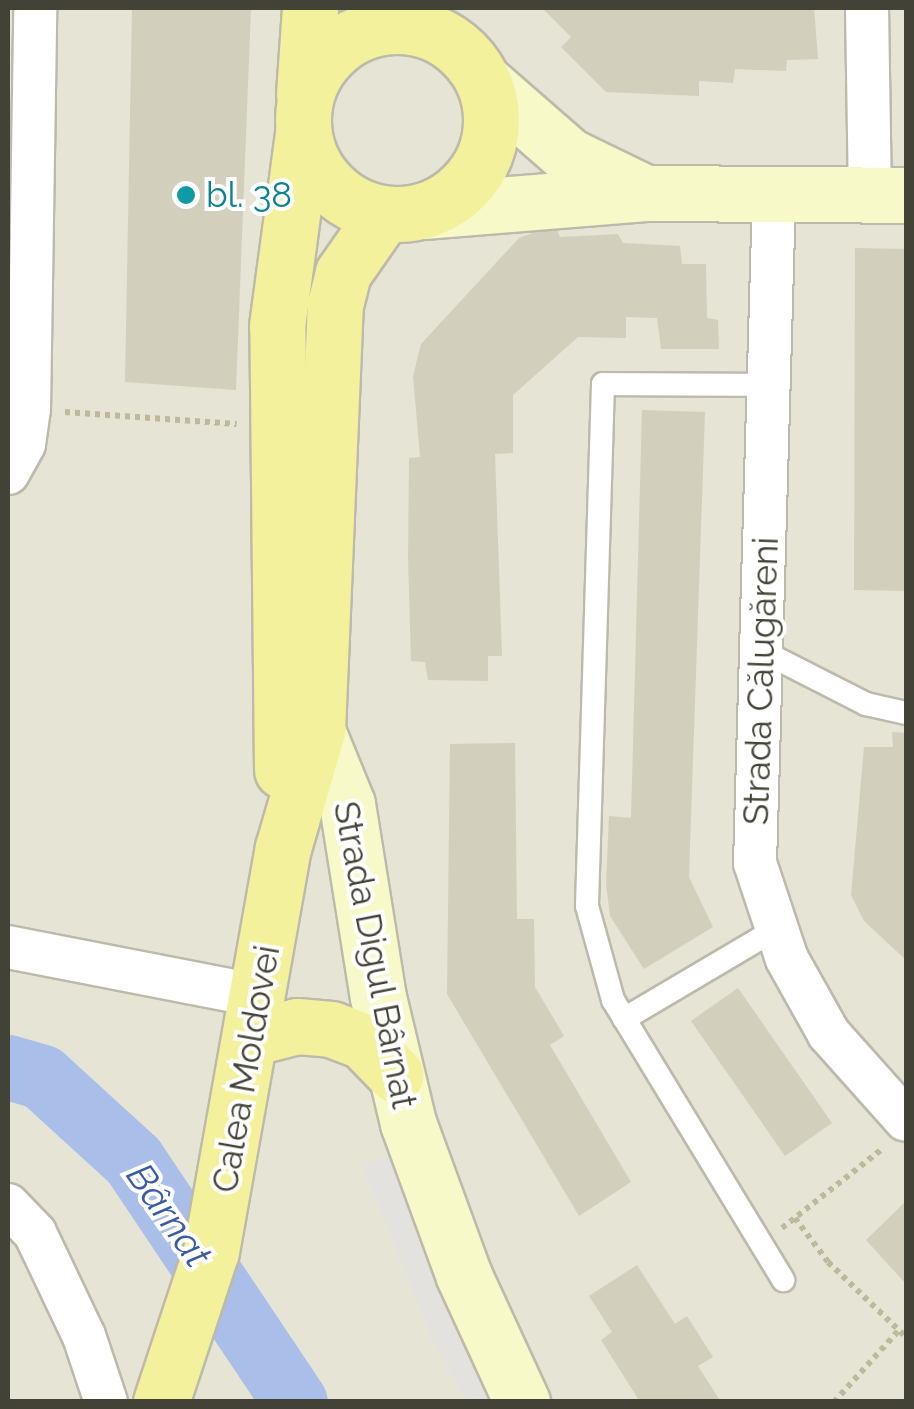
<!DOCTYPE html>
<meta charset="utf-8">
<style>
body{margin:0}
#map{position:relative;width:914px;height:1409px;overflow:hidden;background:#f1f1e7;font-family:Raleway,sans-serif}
div>[style]{position:absolute}
[style*='--x']{left:calc(var(--x)*1px);top:calc(var(--y)*1px);width:calc(var(--w)*1px);rotate:calc(var(--a)*1deg)}
.residential>*{inset:0;background:#e5e4d5}
.parking>*{inset:0;background:#e3e2de}
.river>*{height:65px;margin:-32.5px;padding:0 32.5px;transform-origin:32.5px;border-radius:32.5px;background:#a9bee8}
.building>*{inset:0;background:#d2cfbd}
.path>*{height:6px;margin-top:-3px;transform-origin:0;background:repeating-linear-gradient(90deg,#bcb99d 0 5px,transparent 0 10px)}
.roads{filter:drop-shadow(2px 0 #bcbaaa) drop-shadow(-2px 0 #bcbaaa) drop-shadow(0 2px #bcbaaa) drop-shadow(0 -2px #bcbaaa)}
.lane>*{height:22px;margin:-11px;padding:0 11px;transform-origin:11px;border-radius:11px;background:#fff}
.street>*{height:42px;margin:-21px;padding:0 21px;transform-origin:21px;border-radius:21px;background:#fff}
.secondary>*{height:55px;margin:-27.5px;padding:0 27.5px;transform-origin:27.5px;border-radius:27.5px;background:#f8f9c9}
.primary>*{height:55px;margin:-27.5px;padding:0 27.5px;transform-origin:27.5px;border-radius:27.5px;background:#f4f19d}
.primary>.ring{margin:-27.5px;padding:0;box-sizing:content-box;background:none;border:55px solid #f4f19d;border-radius:50%}
.dots>*{width:28px;height:28px;translate:-50% -50%;box-sizing:border-box;border:5px solid #fff;border-radius:50%}
span{translate:-50% -50%;white-space:nowrap;text-align:center;line-height:1.15;-webkit-text-stroke:8px #fff;paint-order:stroke}
.culture-label{font-size:35px;color:#0d838f}
.left{translate:0 -50%;text-align:left}
.street-label{font-size:35px;color:#434236}
.water-label{font-size:38px;color:#3b5ca4;font-style:italic}
.frame{position:absolute;inset:0;border:10px solid #434236;pointer-events:none}
</style>
<div id="map">
<div class="residential">
<div style="clip-path:polygon(8px 8px,906px 8px,906px 1401px,8px 1401px)"></div>
</div>
<div class="parking">
<div style="clip-path:polygon(392px 1154px,500px 1401px,467px 1401px,435px 1344px,363px 1166px)"></div>
</div>
<div class="river">
<div style="--x:8;--y:1067;--w:35;--a:16"></div>
<div style="--x:42;--y:1077;--w:123;--a:42.4"></div>
<div style="--x:133;--y:1160;--w:291;--a:56.2"></div>
</div>
<div class="building">
<div style="clip-path:polygon(132px 8px,251px 8px,236px 390px,125px 382px)"></div>
<div style="clip-path:polygon(542px 8px,814px 8px,818px 59px,787px 60px,786px 71px,735px 69px,733px 83px,699px 81px,699px 96px,606px 92px,561px 47px,571px 37px)"></div>
<div style="clip-path:polygon(555px 225px,560px 237px,618px 234px,623px 243px,680px 246px,682px 264px,706px 264px,707px 318px,718px 320px,719px 349px,661px 349px,657px 318px,626px 317px,626px 338px,578px 337px,513px 395px,513px 453px,495px 454px,502px 656px,488px 656px,488px 681px,428px 680px,425px 662px,411px 661px,408px 558px,409px 458px,420px 457px,413px 376px,421px 344px,519px 238px)"></div>
<div style="clip-path:polygon(855px 248px,906px 249px,906px 591px,854px 590px)"></div>
<div style="clip-path:polygon(642px 410px,705px 412px,689px 877px,713px 927px,644px 969px,610px 916px,606px 884px,609px 816px,631px 818px)"></div>
<div style="clip-path:polygon(892px 732px,906px 733px,906px 960px,864px 921px,851px 895px,864px 747px,893px 747px)"></div>
<div style="clip-path:polygon(515px 743px,517px 919px,534px 919px,535px 987px,564px 1036px,550px 1045px,631px 1182px,579px 1216px,447px 994px,450px 744px)"></div>
<div style="clip-path:polygon(738px 988px,832px 1123px,785px 1156px,691px 1021px)"></div>
<div style="clip-path:polygon(906px 1201px,906px 1284px,866px 1240px)"></div>
<div style="clip-path:polygon(637px 1265px,675px 1324px,687px 1316px,713px 1357px,698px 1366px,721px 1402px,640px 1402px,601px 1340px,612px 1332px,589px 1296px)"></div>
</div>
<div class="path">
<div style="--x:65;--y:412;--w:172;--a:4"></div>
<div style="--x:795;--y:1218;--w:55;--a:53.1"></div>
<div style="--x:828;--y:1262;--w:108;--a:43.9"></div>
<div style="--x:782;--y:1228;--w:127;--a:-38.3"></div>
<div style="--x:834;--y:1402;--w:97;--a:-47.9"></div>
</div>
<div class="roads">
<div class="lane">
<div style="--x:771;--y:385;--w:168;--a:-179.7"></div>
<div style="--x:603;--y:384;--w:522;--a:91.76"></div>
<div style="--x:587;--y:906;--w:98;--a:74.5"></div>
<div style="--x:613;--y:1000;--w:328;--a:58.7"></div>
<div style="--x:762;--y:651;--w:117;--a:27"></div>
<div style="--x:866;--y:704;--w:41;--a:12.7"></div>
<div style="--x:624;--y:1019;--w:177;--a:-30.6"></div>
</div>
<div class="street">
<div style="--x:867;--y:8;--w:188;--a:89.1"></div>
<div style="--x:774;--y:196;--w:667;--a:91.63"></div>
<div style="--x:755;--y:863;--w:101;--a:71.6"></div>
<div style="--x:787;--y:959;--w:86;--a:60.8"></div>
<div style="--x:829;--y:1034;--w:115;--a:48.2"></div>
<div style="--x:8;--y:473;--w:33;--a:-61"></div>
<div style="--x:24;--y:444;--w:34;--a:-82"></div>
<div style="--x:29;--y:410;--w:402;--a:-89.1"></div>
<div style="--x:8;--y:947;--w:257;--a:11"></div>
<div style="--x:8;--y:1205;--w:39;--a:46"></div>
<div style="--x:35;--y:1233;--w:114;--a:64.6"></div>
<div style="--x:84;--y:1336;--w:70;--a:71.6"></div>
</div>
<div class="secondary">
<div style="--x:483;--y:81;--w:114;--a:41.1"></div>
<div style="--x:569;--y:156;--w:82;--a:25.9"></div>
<div style="--x:423;--y:211;--w:223;--a:-4.6"></div>
<div style="--x:645;--y:193;--w:261;--a:0.4"></div>
<div style="--x:317;--y:731;--w:79;--a:67.7"></div>
<div style="--x:347;--y:804;--w:195;--a:80.9"></div>
<div style="--x:378;--y:997;--w:130;--a:76.6"></div>
<div style="--x:408;--y:1123;--w:163;--a:69.9"></div>
<div style="--x:464;--y:1276;--w:139;--a:65.3"></div>
</div>
<div class="primary">
<div class="ring" style="left:303px;top:26px;width:133px;height:133px"></div>
<div style="--x:304;--y:94;--w:86;--a:-86"></div>
<div style="--x:282;--y:770;--w:444;--a:-90.6"></div>
<div style="--x:277;--y:326;--w:195;--a:-82.3"></div>
<div style="--x:254;--y:1037;--w:44;--a:-14.3"></div>
<div style="--x:297;--y:1026;--w:34;--a:5"></div>
<div style="--x:331;--y:1029;--w:34;--a:21"></div>
<div style="--x:363;--y:1041;--w:47;--a:45.9"></div>
<div style="--x:161;--y:1402;--w:159;--a:-71.7"></div>
<div style="--x:211;--y:1251;--w:409;--a:-79.9"></div>
<div style="--x:283;--y:848;--w:122;--a:-73.8"></div>
<div style="--x:317;--y:731;--w:426;--a:-87.6"></div>
<div style="--x:335;--y:305;--w:33;--a:-76"></div>
<div style="--x:343;--y:273;--w:72;--a:-55.2"></div>
</div>
</div>
<div class="dots">
<div style="left:186px;top:195px;background:#0f9aa8"></div>
</div>
<div class="culture-label">
<span class="left" style="left:206px;top:195px">bl. 38</span>
</div>
<div class="street-label">
<span style="left:761px;top:681px;rotate:-88deg">Strada Călugăreni</span>
<span style="left:375px;top:955px;rotate:79deg">Strada Digul Bârnat</span>
<span style="left:246px;top:1069px;rotate:-80deg">Calea Moldovei</span>
</div>
<div class="water-label">
<span style="left:169px;top:1215px;rotate:55deg">Bârnat</span>
</div>
<div class="frame"></div>
</div>
